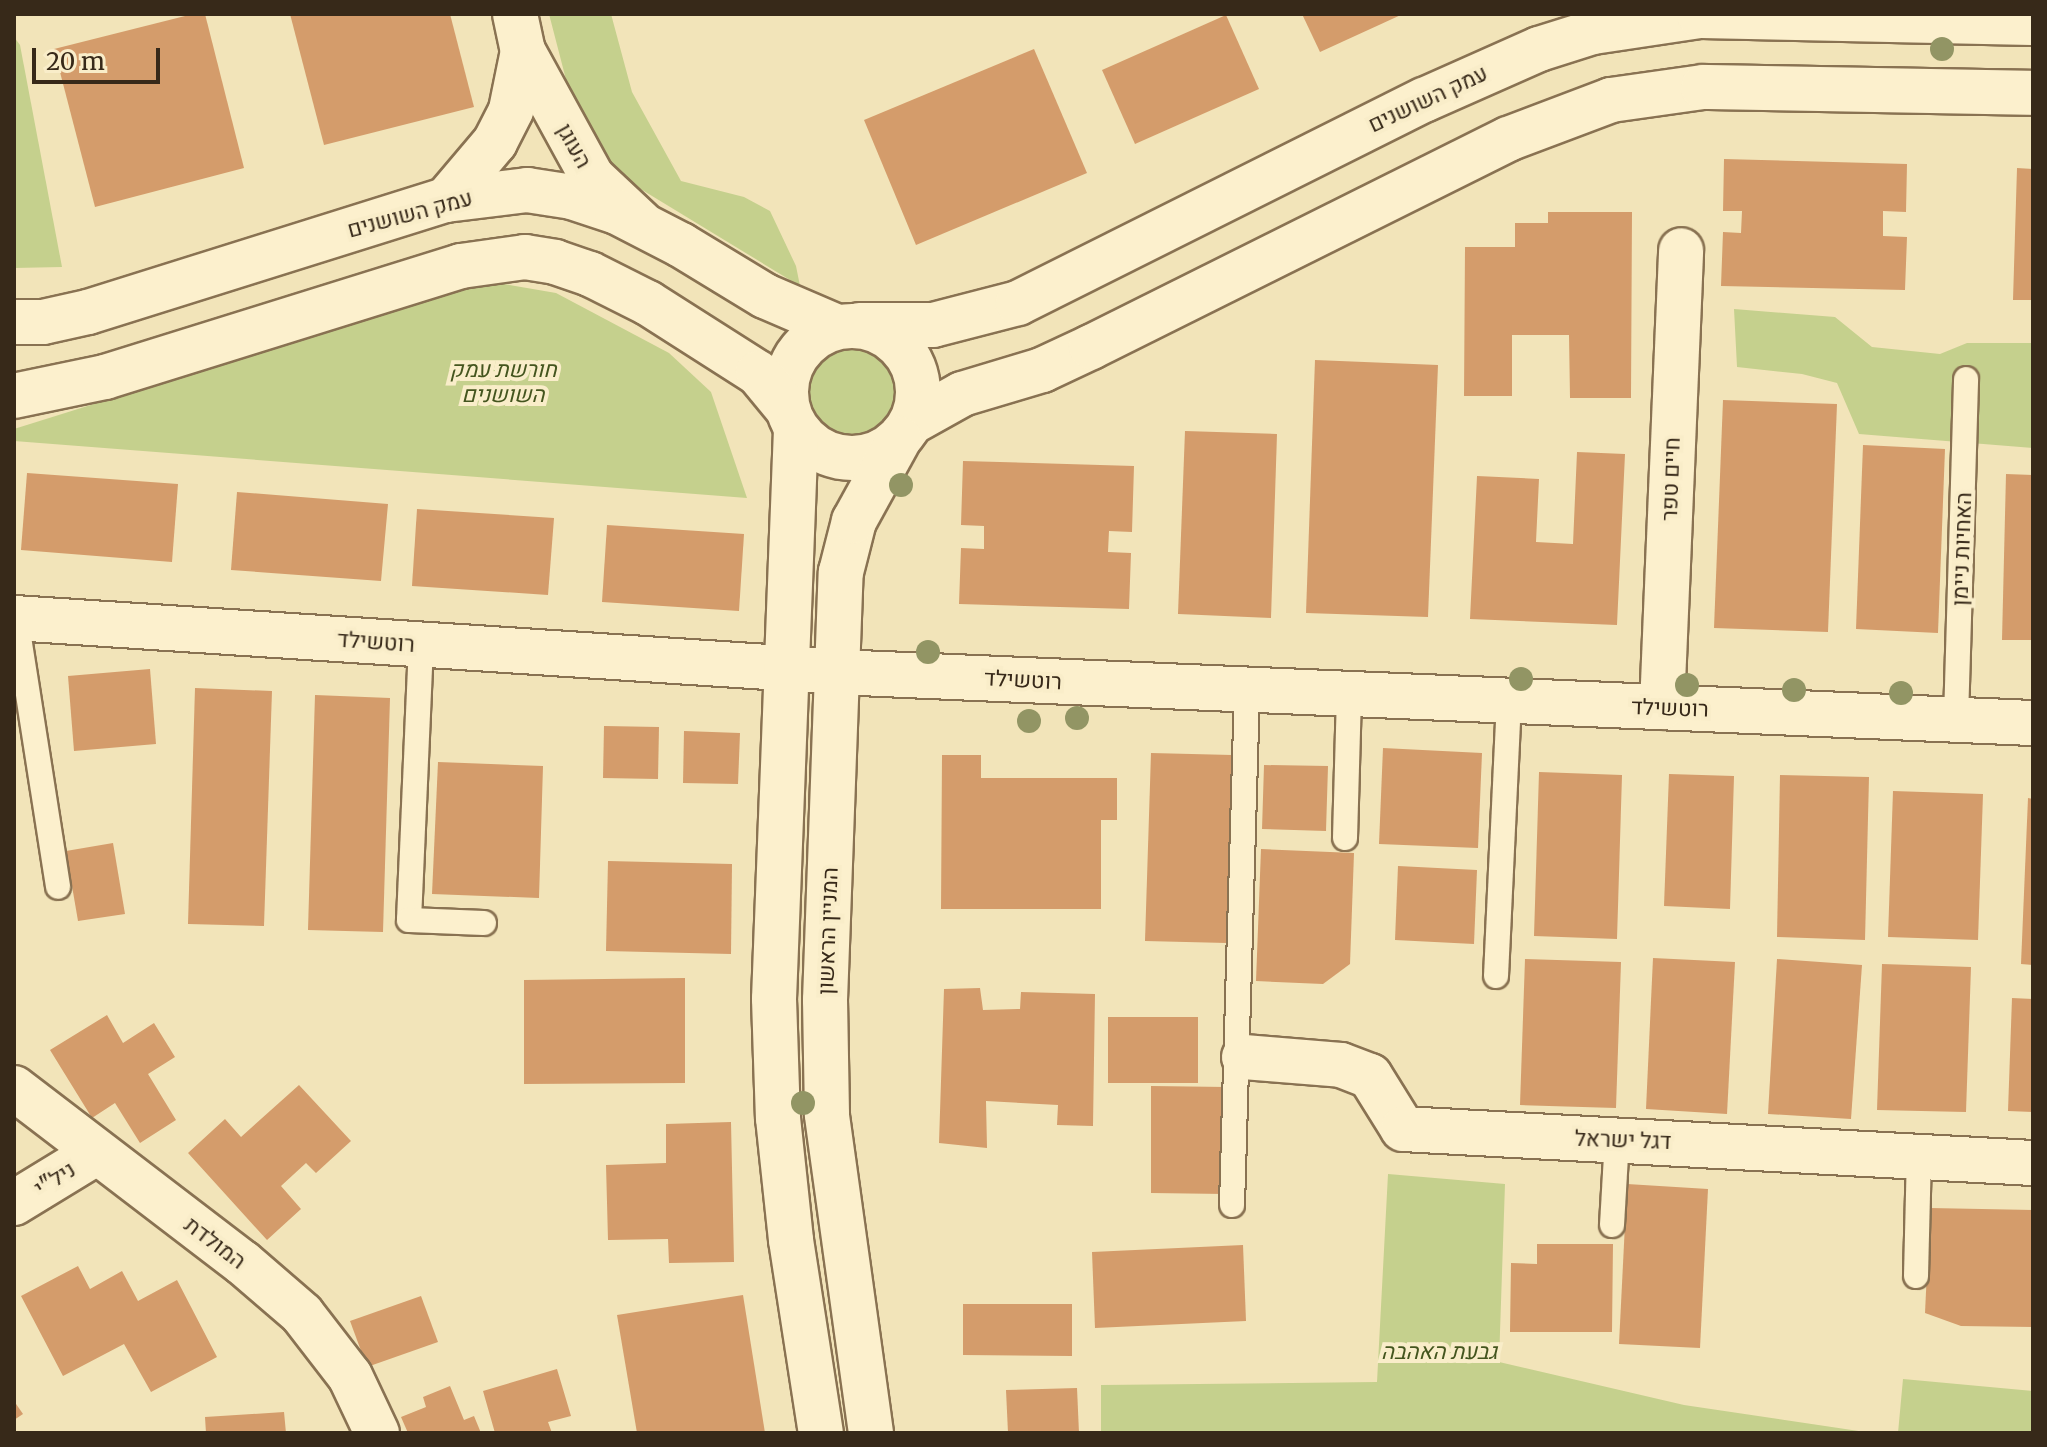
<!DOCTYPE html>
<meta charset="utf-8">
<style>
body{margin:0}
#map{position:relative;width:2047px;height:1447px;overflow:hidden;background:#f2e4b9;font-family:Merriweather,Heebo,serif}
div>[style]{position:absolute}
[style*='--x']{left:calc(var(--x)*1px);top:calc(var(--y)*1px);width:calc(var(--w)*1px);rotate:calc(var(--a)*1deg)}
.green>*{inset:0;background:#c5d08d}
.building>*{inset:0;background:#d49c6b}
.roads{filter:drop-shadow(2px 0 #897252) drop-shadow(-2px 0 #897252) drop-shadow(0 2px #897252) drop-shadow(0 -2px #897252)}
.service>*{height:24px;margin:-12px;padding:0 12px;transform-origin:12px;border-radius:12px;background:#fcf0cd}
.minor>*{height:44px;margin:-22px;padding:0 22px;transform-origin:22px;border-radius:22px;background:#fcf0cd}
.tertiary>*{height:44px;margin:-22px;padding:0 22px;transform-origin:22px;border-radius:22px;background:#fcf0cd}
.tertiary>.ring{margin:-22px;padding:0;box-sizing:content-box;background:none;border:44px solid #fcf0cd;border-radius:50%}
.trees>*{width:24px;height:24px;margin:-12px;border-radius:50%;background:#929564}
span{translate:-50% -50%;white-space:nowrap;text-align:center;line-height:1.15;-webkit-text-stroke:8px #f9edc9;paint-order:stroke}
.street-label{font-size:22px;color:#372919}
.park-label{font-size:22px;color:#44551e;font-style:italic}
.frame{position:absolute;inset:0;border:16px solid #372919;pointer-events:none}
.scale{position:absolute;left:32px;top:48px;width:128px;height:36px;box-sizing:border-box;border:4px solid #372919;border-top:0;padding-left:10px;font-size:24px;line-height:28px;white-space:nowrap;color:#372919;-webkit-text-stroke:6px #f9edc9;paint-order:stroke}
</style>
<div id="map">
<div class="green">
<div style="clip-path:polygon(549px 14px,611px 14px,632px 92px,681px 181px,744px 197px,770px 211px,796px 266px,800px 286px,634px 185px,605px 166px,583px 145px)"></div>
<div style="clip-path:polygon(14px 37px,20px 45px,62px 267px,14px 268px)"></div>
<div style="clip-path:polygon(498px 283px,556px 293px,669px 353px,711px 392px,747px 498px,14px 441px,14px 429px,455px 291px)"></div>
<div style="clip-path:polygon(1734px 309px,1835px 317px,1872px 347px,1940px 354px,1967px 343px,2033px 343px,2033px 448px,1859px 434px,1837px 383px,1802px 374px,1737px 367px)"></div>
<div style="clip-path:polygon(837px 334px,877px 338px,895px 350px,909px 378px,910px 398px,876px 445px,856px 451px,836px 449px,817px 440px,793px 386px,798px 367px,810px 349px)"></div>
<div style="clip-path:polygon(1388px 1174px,1505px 1184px,1499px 1362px,1684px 1405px,1872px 1433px,1101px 1433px,1101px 1385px,1377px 1382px)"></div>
<div style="clip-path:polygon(1903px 1379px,2033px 1391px,2033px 1433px,1898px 1433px)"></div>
</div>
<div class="building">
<div style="clip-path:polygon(193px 14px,205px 14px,244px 168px,95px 207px,54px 49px)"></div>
<div style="clip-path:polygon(290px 14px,450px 14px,474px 107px,324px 145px)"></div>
<div style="clip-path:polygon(1302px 14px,1403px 14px,1320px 52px)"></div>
<div style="clip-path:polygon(1226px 15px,1259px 89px,1135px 144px,1102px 70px)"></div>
<div style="clip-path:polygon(1034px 49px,1087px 173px,916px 245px,864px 120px)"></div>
<div style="clip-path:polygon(1724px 159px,1907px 164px,1906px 212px,1883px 211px,1883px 236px,1907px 237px,1905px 290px,1721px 286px,1723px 232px,1741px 233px,1742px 211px,1723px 211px)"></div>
<div style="clip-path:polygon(2017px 168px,2033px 169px,2033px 300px,2013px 300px)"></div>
<div style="clip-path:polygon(1548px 212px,1632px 212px,1631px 398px,1570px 398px,1569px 335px,1512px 335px,1512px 396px,1464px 396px,1465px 247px,1515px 247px,1515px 223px,1548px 223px)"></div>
<div style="clip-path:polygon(1315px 360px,1438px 365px,1428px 617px,1306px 613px)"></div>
<div style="clip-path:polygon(1723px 400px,1837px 404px,1828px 632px,1714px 628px)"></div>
<div style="clip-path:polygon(1185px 431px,1277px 434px,1271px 618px,1178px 614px)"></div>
<div style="clip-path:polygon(1863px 445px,1945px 449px,1938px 633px,1856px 629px)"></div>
<div style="clip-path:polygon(1577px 452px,1625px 454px,1617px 625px,1470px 619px,1477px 476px,1539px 479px,1536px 542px,1573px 544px)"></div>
<div style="clip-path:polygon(963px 461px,1134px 466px,1132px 532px,1109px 531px,1108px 552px,1131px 553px,1129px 609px,959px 604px,961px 548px,984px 549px,984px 526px,961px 525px)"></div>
<div style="clip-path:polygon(27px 473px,178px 484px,172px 562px,21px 550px)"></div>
<div style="clip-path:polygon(2006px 474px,2033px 475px,2033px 640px,2002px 640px)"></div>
<div style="clip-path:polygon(237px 492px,388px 504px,381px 581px,231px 570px)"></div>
<div style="clip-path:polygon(417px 509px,554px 518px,548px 595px,412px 586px)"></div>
<div style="clip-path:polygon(607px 525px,744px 534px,739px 611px,602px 602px)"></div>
<div style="clip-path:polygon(150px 669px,156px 744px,74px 751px,68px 676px)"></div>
<div style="clip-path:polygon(195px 688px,272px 691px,264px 926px,188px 924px)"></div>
<div style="clip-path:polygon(315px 695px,390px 698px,383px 932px,308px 930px)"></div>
<div style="clip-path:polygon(604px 726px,659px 727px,658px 779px,603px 778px)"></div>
<div style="clip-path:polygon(684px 731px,740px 733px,738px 784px,683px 783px)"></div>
<div style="clip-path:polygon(1383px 748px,1482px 753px,1478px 848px,1379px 844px)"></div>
<div style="clip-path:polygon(1151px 753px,1232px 755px,1227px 943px,1145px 941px)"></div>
<div style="clip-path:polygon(942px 755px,981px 755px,981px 778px,1117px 778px,1117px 820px,1101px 820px,1101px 909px,941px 909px)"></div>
<div style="clip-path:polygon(438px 762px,543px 766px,539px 898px,432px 894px)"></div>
<div style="clip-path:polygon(1264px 765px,1328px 766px,1326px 831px,1262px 829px)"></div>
<div style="clip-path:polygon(1539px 772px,1622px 775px,1617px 939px,1534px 936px)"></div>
<div style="clip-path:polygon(1669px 774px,1734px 776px,1730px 909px,1664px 906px)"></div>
<div style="clip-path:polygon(1780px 775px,1869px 777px,1865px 940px,1777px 937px)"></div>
<div style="clip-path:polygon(1893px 791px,1983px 794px,1978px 940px,1888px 937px)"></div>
<div style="clip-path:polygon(2028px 798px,2033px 799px,2033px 965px,2021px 964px)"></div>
<div style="clip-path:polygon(113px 843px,125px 914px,78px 921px,66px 851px)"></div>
<div style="clip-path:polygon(1261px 849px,1354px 853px,1350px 964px,1323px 984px,1256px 981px)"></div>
<div style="clip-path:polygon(608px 861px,732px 864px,731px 954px,606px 951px)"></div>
<div style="clip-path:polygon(1398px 866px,1477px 870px,1474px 944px,1395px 940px)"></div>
<div style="clip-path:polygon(1653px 958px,1735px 962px,1727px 1114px,1646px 1109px)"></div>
<div style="clip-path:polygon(1525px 959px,1621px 962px,1616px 1108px,1520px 1105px)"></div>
<div style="clip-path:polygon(1777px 959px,1862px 965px,1851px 1119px,1768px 1114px)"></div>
<div style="clip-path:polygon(1882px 964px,1971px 967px,1966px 1112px,1877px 1110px)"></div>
<div style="clip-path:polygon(685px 978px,685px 1083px,524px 1084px,524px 980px)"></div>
<div style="clip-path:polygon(980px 988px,983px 1010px,1020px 1009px,1021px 992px,1095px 994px,1093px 1126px,1057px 1125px,1058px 1105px,986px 1101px,987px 1148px,939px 1143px,944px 989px)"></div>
<div style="clip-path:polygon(2012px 998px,2033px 999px,2033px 1112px,2008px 1111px)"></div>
<div style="clip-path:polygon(107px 1015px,123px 1043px,154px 1023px,175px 1057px,148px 1074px,176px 1120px,140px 1143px,115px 1103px,92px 1118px,50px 1050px)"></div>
<div style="clip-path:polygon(1108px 1017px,1198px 1017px,1198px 1083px,1108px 1083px)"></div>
<div style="clip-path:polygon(299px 1085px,351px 1141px,316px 1173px,306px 1163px,281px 1186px,301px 1209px,267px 1240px,188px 1153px,225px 1119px,241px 1137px)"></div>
<div style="clip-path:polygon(1151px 1086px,1226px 1087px,1225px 1194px,1151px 1193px)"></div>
<div style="clip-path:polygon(731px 1122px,734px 1262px,669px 1263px,668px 1239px,608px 1240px,606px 1165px,666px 1163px,666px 1124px)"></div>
<div style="clip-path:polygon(1627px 1184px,1708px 1189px,1700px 1348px,1619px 1344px)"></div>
<div style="clip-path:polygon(1930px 1208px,2033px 1210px,2033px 1327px,1961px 1326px,1925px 1313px)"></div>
<div style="clip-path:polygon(1537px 1244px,1613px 1244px,1612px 1332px,1510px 1332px,1511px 1263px,1537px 1264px)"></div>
<div style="clip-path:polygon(1243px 1245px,1246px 1321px,1095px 1328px,1092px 1252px)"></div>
<div style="clip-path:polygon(78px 1266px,90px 1289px,122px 1271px,138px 1301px,177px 1280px,217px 1357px,151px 1392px,124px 1344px,63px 1376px,21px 1296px)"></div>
<div style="clip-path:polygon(743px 1295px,765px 1433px,637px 1433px,617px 1315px)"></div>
<div style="clip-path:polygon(421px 1296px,438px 1342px,367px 1367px,350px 1321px)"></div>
<div style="clip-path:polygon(963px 1304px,1072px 1304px,1072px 1356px,963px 1355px)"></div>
<div style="clip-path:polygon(557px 1369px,571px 1416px,548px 1422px,552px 1433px,495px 1433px,483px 1391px)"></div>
<div style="clip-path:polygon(450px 1386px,464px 1420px,474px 1416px,481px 1433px,408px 1433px,401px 1417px,426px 1407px,423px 1397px)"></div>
<div style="clip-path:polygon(1077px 1388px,1079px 1433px,1008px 1433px,1006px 1390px)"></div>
<div style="clip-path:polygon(14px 1401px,23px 1414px,14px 1420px)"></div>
<div style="clip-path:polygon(284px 1412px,286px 1433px,206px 1433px,205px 1417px)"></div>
</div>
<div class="roads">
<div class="service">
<div style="--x:16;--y:618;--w:272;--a:81.1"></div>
<div style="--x:421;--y:645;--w:275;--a:92.5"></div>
<div style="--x:409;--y:920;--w:75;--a:2.3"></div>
<div style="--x:1956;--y:719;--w:340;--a:-88.3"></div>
<div style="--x:1345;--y:838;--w:144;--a:-88.4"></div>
<div style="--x:1496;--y:976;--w:275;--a:-87.3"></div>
<div style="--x:1232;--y:1205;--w:515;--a:-88.33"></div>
<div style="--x:1612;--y:1225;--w:86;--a:-86.7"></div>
<div style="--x:1916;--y:1276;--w:119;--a:-88.6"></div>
</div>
<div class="minor">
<div style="--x:515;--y:14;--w:38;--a:78"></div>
<div style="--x:523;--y:51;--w:144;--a:61.3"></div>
<div style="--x:592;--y:177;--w:67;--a:43.2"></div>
<div style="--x:446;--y:200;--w:76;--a:-49.8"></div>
<div style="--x:495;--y:142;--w:36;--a:-63"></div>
<div style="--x:511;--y:110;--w:60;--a:-78.5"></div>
<div style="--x:14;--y:618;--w:847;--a:3.72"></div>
<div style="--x:859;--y:673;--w:1175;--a:2.44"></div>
<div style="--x:1662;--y:707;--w:457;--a:-87.6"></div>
<div style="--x:1244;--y:1057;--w:97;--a:4.7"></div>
<div style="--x:1341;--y:1065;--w:31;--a:21"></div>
<div style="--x:1370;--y:1076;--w:62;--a:58.1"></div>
<div style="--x:1403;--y:1129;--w:631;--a:3.09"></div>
<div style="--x:14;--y:1088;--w:288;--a:37.4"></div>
<div style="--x:243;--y:1263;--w:78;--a:40.8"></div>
<div style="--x:302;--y:1314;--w:78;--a:52.3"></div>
<div style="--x:350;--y:1376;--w:63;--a:64.7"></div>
<div style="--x:14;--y:1203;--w:96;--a:-31.4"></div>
</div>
<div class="tertiary">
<div style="--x:14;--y:322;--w:29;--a:0"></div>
<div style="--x:43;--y:322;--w:46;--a:-12.5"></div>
<div style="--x:88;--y:312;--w:375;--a:-17.4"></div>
<div style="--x:446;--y:200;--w:82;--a:-7"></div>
<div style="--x:527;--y:190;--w:46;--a:8.8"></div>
<div style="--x:572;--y:197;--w:47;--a:18.4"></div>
<div style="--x:617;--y:212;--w:72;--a:27.3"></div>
<div style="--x:681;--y:245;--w:98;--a:31.3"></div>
<div style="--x:765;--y:296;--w:76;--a:23.2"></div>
<div style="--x:859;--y:325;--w:74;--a:0"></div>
<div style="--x:933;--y:325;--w:88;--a:-14.5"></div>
<div style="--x:1018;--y:303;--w:454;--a:-26.6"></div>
<div style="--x:1424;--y:100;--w:126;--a:-23.9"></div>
<div style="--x:1539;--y:49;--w:57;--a:-17.5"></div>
<div style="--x:1593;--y:32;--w:108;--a:-8.5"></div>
<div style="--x:1700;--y:16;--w:333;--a:1.2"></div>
<div class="ring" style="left:786px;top:326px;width:88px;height:88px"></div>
<div style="--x:14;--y:396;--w:93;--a:-11.8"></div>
<div style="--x:105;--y:377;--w:373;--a:-17.3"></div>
<div style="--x:461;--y:266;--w:65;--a:-8"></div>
<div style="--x:525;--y:257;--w:30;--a:9"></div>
<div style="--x:555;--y:262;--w:37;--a:19"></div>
<div style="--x:590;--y:274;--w:65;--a:26.6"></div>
<div style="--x:648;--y:303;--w:130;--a:32.5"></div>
<div style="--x:758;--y:373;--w:45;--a:50.4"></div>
<div style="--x:912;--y:422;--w:57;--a:-29.2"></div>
<div style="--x:962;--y:394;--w:84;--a:-16.7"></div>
<div style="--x:1042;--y:370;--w:54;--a:-25.1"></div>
<div style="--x:1091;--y:347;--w:466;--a:-26.5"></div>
<div style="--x:1508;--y:139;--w:110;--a:-20.7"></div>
<div style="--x:1611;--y:100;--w:93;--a:-8"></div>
<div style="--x:1703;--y:87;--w:330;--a:1"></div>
<div style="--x:796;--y:429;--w:570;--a:92.21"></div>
<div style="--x:774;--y:999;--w:119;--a:88.1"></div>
<div style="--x:778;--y:1118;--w:123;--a:83.9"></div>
<div style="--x:791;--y:1240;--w:195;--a:81.2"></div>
<div style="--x:871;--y:1433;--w:322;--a:-97.9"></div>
<div style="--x:827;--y:1114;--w:114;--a:-91"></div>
<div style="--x:825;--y:1000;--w:428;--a:-87.9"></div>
<div style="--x:841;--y:572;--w:53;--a:-75.7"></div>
<div style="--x:854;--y:521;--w:94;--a:-61.2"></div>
</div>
</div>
<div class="trees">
<div style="left:1942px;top:49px"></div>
<div style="left:901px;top:485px"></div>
<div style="left:928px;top:652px"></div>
<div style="left:1521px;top:679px"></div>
<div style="left:1687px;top:685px"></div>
<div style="left:1794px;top:690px"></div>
<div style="left:1901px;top:693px"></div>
<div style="left:1077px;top:718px"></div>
<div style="left:1029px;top:721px"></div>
<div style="left:803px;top:1103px"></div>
</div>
<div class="street-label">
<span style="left:1428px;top:99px;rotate:-25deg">עמק השושנים</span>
<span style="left:574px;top:146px;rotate:61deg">העוגן</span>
<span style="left:410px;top:214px;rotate:-15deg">עמק השושנים</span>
<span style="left:1671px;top:479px;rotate:-88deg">חיים טפר</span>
<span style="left:1962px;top:549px;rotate:-88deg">האחיות ניימן</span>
<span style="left:376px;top:642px;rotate:4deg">רוטשילד</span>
<span style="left:1023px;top:680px;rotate:3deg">רוטשילד</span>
<span style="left:1670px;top:708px;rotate:2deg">רוטשילד</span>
<span style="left:828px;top:931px;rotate:-88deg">המניין הראשון</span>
<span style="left:1623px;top:1140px;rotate:2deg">דגל ישראל</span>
<span style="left:55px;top:1179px;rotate:-32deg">ניל"י</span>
<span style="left:215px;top:1243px;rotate:37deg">המולדת</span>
</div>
<div class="park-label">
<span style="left:503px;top:382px">חורשת עמק<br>השושנים</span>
<span style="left:1439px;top:1352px">גבעת האהבה</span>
</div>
<div class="frame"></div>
<div class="scale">20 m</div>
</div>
